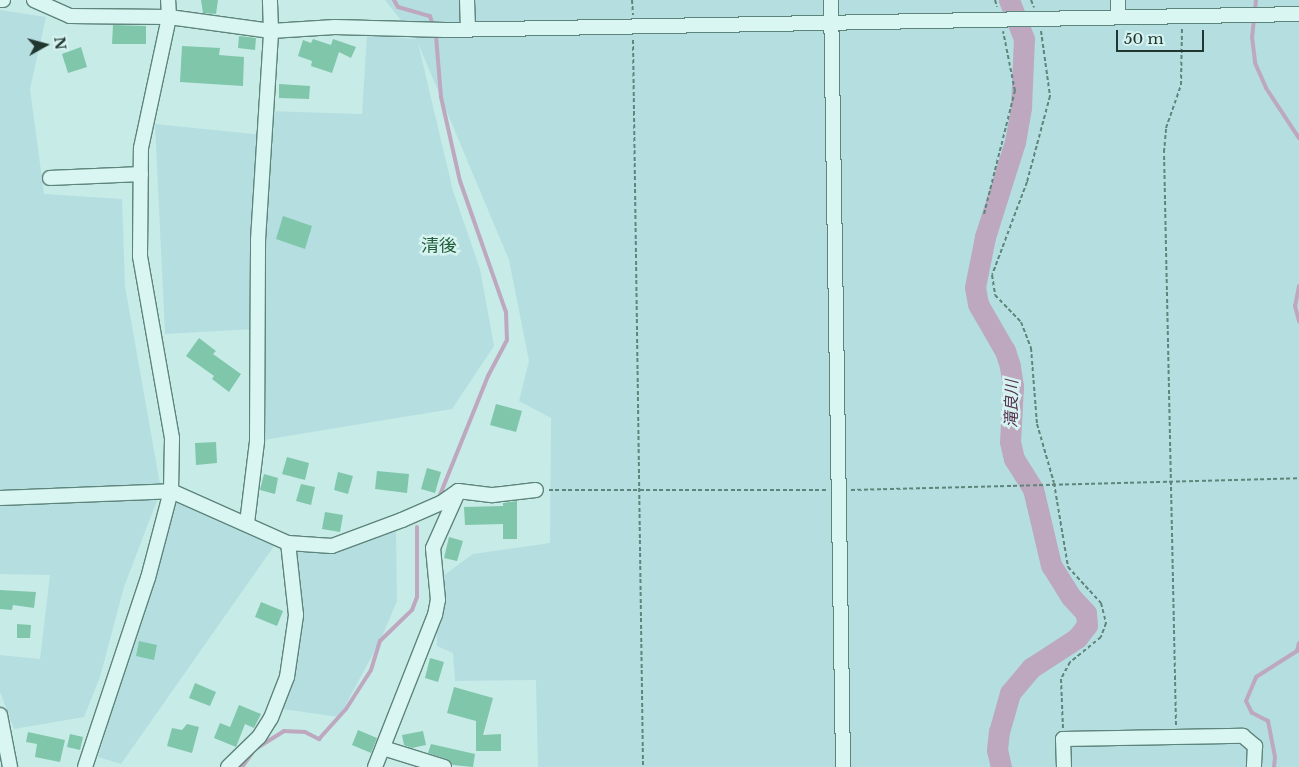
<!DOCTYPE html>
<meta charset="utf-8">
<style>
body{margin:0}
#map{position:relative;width:1299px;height:767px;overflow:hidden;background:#c7ebe7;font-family:"Libre Baskerville","Noto Sans JP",serif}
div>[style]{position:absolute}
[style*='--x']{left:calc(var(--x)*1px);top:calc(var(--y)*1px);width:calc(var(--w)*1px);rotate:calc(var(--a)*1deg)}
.farmland>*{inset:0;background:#b5dee0}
.stream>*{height:4px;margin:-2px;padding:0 2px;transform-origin:2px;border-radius:2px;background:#bda8bf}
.river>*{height:21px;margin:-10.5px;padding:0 10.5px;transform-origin:10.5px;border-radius:10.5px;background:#bda8bf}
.building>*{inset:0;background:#80c6ab}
.path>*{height:2px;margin-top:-1px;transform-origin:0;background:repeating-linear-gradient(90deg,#5e857a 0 4px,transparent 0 6.5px)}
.roads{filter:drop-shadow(1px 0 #5e857a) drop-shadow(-1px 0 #5e857a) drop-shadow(0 1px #5e857a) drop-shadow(0 -1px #5e857a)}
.minor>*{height:14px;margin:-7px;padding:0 7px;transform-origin:7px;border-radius:7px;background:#daf6f3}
span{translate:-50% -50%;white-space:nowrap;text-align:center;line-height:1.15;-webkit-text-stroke:5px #d6f3f0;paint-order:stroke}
.water-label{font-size:16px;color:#553150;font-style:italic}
.quarter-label{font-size:18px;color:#235f3c}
.north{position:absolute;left:20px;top:20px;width:50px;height:50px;-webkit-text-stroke:4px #d6f3f0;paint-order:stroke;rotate:83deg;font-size:14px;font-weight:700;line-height:20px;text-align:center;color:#20362f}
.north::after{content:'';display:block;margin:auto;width:18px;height:22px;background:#20362f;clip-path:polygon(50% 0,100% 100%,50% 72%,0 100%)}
.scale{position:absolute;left:1116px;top:30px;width:88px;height:22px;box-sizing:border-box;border:2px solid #20362f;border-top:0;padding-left:6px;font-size:15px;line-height:18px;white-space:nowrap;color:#20362f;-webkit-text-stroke:4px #d6f3f0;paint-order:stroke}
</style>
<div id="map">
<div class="farmland">
<div style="clip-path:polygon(385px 0,1299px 0,1299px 767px,538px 767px,536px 680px,455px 681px,453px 653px,437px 646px,436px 581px,473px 554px,550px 543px,551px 418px,519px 401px,529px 361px,509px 260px,418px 43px,453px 191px,480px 269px,494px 346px,452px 409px,257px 441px,255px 329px,165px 334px,155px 124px,263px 135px,265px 111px,362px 114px,367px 35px,416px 39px)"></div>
<div style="clip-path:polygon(0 10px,46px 17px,30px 89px,44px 194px,122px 199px,125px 286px,161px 490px,124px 587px,100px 677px,84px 717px,14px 729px,0 692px,0 655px,40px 659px,50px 575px,0 574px)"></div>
<div style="clip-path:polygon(175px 502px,274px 546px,121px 764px,98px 757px)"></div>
<div style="clip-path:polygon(396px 527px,397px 601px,380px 641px,339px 717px,275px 708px,298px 652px,288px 543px,344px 547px)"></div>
</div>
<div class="stream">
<div style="--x:394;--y:0;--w:8;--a:60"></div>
<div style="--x:398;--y:7;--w:33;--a:16"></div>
<div style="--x:430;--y:16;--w:21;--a:73"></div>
<div style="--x:436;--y:36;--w:61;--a:85.3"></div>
<div style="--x:441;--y:97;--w:86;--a:77.3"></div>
<div style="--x:460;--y:181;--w:139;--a:70.7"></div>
<div style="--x:506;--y:312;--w:28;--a:88"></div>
<div style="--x:507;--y:340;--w:41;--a:117.8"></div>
<div style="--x:488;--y:376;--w:128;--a:112"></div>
<div style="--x:1256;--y:0;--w:37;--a:96"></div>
<div style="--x:1252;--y:37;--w:26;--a:83"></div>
<div style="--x:1255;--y:63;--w:27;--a:66"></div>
<div style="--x:1266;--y:88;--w:60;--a:56.6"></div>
<div style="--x:1299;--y:286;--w:20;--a:101"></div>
<div style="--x:1295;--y:306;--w:16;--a:75"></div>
<div style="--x:257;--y:748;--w:32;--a:-32"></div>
<div style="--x:284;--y:731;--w:21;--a:3"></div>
<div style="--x:305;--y:732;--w:16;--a:27"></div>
<div style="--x:319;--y:739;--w:40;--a:-48"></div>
<div style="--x:346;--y:709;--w:46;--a:-57.3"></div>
<div style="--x:371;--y:670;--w:30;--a:-73"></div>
<div style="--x:380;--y:641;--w:45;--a:-44.1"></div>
<div style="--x:412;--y:610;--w:14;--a:-69"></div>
<div style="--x:417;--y:597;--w:70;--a:-90"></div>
<div style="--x:242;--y:767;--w:17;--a:-54"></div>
<div style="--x:1274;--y:767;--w:10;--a:-84"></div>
<div style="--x:1275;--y:757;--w:37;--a:-101"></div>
<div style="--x:1268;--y:721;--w:18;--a:-153"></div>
<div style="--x:1252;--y:713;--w:13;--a:-117"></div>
<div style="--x:1246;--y:701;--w:26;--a:-67"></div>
<div style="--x:1256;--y:677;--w:49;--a:-32.4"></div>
<div style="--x:1297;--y:651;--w:8;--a:-76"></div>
</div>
<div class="river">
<div style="--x:1001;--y:767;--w:17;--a:-103"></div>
<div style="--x:997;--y:750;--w:18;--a:-84"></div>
<div style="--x:999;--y:732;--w:41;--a:-74.2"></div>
<div style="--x:1010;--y:693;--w:33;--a:-50"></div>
<div style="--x:1031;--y:668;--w:55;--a:-33.1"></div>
<div style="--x:1077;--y:638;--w:16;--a:-52"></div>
<div style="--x:1087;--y:625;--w:12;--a:-95"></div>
<div style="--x:1086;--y:613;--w:22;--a:-133"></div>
<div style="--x:1071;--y:597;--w:38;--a:-122"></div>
<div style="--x:1051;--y:565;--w:78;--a:-103.3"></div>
<div style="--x:1033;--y:489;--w:36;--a:-122"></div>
<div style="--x:1014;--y:459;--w:17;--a:-103"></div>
<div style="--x:1010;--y:442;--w:56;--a:-86.9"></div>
<div style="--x:1013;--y:386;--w:20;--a:-99"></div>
<div style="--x:1010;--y:366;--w:16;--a:-108"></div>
<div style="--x:1005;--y:351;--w:54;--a:-119.9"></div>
<div style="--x:978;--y:304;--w:17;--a:-100"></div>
<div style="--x:975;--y:287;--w:51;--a:-78.7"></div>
<div style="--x:985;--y:237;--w:100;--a:-72.5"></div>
<div style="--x:1015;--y:142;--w:36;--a:-80"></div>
<div style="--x:1021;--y:107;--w:68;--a:-87.5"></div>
<div style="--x:1024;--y:39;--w:42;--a:-111"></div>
</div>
<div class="building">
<div style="clip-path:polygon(201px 0,218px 0,216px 14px,203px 13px)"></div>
<div style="clip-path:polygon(113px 25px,146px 26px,146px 44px,112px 44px)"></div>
<div style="clip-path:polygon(239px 36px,256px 38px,255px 50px,238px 48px)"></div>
<div style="clip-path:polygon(313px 39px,331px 45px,333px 39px,356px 47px,351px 58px,339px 52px,332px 73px,311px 66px,312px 61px,298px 56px,303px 40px,311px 43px)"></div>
<div style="clip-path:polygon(182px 46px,220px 48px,219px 55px,244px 57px,243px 86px,180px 82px)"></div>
<div style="clip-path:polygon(81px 47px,87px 67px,68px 73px,62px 54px)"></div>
<div style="clip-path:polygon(279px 84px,310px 86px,309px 99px,279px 98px)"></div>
<div style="clip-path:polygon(283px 216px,312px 226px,305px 249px,276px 239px)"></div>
<div style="clip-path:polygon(199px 338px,216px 351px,213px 354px,241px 374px,229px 392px,212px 379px,214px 376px,186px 356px)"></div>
<div style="clip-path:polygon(496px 404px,522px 411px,516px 432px,490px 425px)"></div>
<div style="clip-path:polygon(216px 442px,217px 463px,196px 465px,195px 443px)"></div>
<div style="clip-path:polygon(287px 457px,309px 463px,305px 480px,282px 474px)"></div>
<div style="clip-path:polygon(427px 468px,441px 472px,435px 493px,421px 489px)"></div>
<div style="clip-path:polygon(377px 471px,409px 474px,407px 493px,375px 489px)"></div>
<div style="clip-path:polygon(338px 472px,353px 476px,348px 494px,334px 490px)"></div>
<div style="clip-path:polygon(264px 474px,278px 478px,275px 494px,260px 490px)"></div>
<div style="clip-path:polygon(301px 484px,315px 487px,311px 505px,296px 501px)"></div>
<div style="clip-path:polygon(517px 501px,517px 539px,503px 539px,503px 524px,465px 525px,464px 507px,503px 506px,503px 503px)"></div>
<div style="clip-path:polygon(325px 512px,343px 515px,340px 532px,322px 529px)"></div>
<div style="clip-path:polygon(449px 537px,463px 541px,457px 561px,444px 558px)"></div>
<div style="clip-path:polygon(0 590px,36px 592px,34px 608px,13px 605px,12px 610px,0 609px)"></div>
<div style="clip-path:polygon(261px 602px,283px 611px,277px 626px,255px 617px)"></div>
<div style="clip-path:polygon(17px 624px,31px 625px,30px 638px,17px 638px)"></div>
<div style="clip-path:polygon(139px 641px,157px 645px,154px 660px,136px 656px)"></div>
<div style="clip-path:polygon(430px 658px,444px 662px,438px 682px,425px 678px)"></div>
<div style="clip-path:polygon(195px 683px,216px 692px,210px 706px,189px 698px)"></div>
<div style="clip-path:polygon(454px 687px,493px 698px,483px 735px,501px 734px,501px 751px,476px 751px,476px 721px,447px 713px)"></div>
<div style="clip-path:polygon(239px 705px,261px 714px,254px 728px,245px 724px,236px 747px,214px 738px,220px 723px,230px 727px)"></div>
<div style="clip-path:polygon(187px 724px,199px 727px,192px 753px,167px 746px,172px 728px,182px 730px)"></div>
<div style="clip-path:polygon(358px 730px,377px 738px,371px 753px,352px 745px)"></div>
<div style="clip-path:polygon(423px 731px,426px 745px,412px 748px,404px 745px,402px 735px)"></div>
<div style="clip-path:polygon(28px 732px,65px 740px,60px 762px,35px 757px,37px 744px,26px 742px)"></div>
<div style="clip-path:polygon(70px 734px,83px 737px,80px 750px,67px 747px)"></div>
<div style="clip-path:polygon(431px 744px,475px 754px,473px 767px,453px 765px,447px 759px,428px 753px)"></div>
</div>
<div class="path">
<div style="--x:632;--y:0;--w:15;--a:86"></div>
<div style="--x:995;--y:0;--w:7;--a:74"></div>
<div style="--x:1031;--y:0;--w:8;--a:67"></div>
<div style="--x:1041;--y:31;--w:66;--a:82.1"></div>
<div style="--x:1050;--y:96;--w:89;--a:105"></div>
<div style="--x:1027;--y:182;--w:99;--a:110.6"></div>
<div style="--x:992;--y:275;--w:20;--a:81"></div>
<div style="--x:995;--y:295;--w:37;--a:46"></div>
<div style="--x:1021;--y:322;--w:28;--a:69"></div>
<div style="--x:1031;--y:348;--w:76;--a:85.5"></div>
<div style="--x:1037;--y:424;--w:61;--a:73.9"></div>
<div style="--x:1054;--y:483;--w:85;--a:80.5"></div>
<div style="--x:1068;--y:567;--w:49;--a:47.5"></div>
<div style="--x:1101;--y:603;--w:21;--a:76"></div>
<div style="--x:1106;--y:623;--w:15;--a:110"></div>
<div style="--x:1101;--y:637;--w:40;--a:141"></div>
<div style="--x:1070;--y:662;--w:19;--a:118"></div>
<div style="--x:1061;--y:679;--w:49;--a:87.7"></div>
<div style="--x:633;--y:40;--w:727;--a:89.21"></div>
<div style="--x:984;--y:214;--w:127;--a:-75.9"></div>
<div style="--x:1015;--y:91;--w:61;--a:-101.3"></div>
<div style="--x:549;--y:490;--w:278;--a:0"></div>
<div style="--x:851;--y:490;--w:448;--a:-1.5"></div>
<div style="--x:1176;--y:725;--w:573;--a:-91.2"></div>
<div style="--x:1164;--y:152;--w:24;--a:-85"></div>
<div style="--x:1166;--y:128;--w:46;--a:-70.8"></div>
<div style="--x:1181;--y:85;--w:57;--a:-89"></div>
</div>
<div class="roads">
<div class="minor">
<div style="--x:0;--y:0;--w:3;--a:0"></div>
<div style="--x:34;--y:0;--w:39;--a:24"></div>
<div style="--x:70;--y:16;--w:99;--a:0.6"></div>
<div style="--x:169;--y:17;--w:103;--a:7.8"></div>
<div style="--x:271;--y:31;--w:64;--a:-3.6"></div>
<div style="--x:335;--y:27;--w:110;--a:1.6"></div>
<div style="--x:445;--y:30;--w:854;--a:-1.07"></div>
<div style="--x:467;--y:0;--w:29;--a:88"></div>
<div style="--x:831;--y:0;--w:767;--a:89.1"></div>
<div style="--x:1118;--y:17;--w:17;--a:-90"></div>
<div style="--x:50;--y:178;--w:91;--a:-2.5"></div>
<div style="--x:0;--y:498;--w:171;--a:-2.3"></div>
<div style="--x:171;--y:491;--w:128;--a:24"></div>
<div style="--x:288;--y:543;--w:44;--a:3.9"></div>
<div style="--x:332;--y:546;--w:75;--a:-20.4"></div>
<div style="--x:402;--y:520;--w:43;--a:-23.6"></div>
<div style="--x:441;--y:503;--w:21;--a:-35"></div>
<div style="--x:458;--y:491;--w:35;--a:7"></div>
<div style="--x:493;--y:495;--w:43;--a:-6.6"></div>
<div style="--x:247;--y:523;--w:83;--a:-83"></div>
<div style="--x:257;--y:441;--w:201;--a:-89.7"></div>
<div style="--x:258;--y:240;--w:209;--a:-86.4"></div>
<div style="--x:271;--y:31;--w:31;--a:-92"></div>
<div style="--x:0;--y:715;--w:53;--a:79.1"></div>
<div style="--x:383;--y:748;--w:64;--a:17.3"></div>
<div style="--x:85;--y:767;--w:199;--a:-71.6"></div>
<div style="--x:148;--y:578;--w:90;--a:-75.2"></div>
<div style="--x:171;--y:491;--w:53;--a:-88.9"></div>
<div style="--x:172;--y:438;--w:185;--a:-100"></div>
<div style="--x:140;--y:256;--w:108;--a:-89.5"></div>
<div style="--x:141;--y:148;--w:134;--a:-77.9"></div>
<div style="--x:169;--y:17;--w:17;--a:-93"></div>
<div style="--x:228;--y:767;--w:43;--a:-44.1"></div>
<div style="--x:259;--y:737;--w:22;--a:-58"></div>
<div style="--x:271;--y:718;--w:44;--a:-68.7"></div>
<div style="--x:287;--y:677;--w:63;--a:-81.7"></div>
<div style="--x:296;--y:615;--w:72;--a:-96.3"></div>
<div style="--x:375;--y:767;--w:163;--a:-68.5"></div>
<div style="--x:435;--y:615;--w:15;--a:-79"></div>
<div style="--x:438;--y:600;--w:52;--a:-95.5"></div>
<div style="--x:433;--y:548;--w:61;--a:-65.9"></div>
<div style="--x:1064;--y:767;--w:28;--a:-92"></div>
<div style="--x:1063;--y:739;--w:180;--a:-1"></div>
<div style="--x:1243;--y:736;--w:16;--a:40"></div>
<div style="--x:1255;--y:746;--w:21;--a:93"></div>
</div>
</div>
<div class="water-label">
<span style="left:1011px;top:404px;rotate:-89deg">滝良川</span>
</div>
<div class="quarter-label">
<span style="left:439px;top:246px">清後</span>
</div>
<div class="north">N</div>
<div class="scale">50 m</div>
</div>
